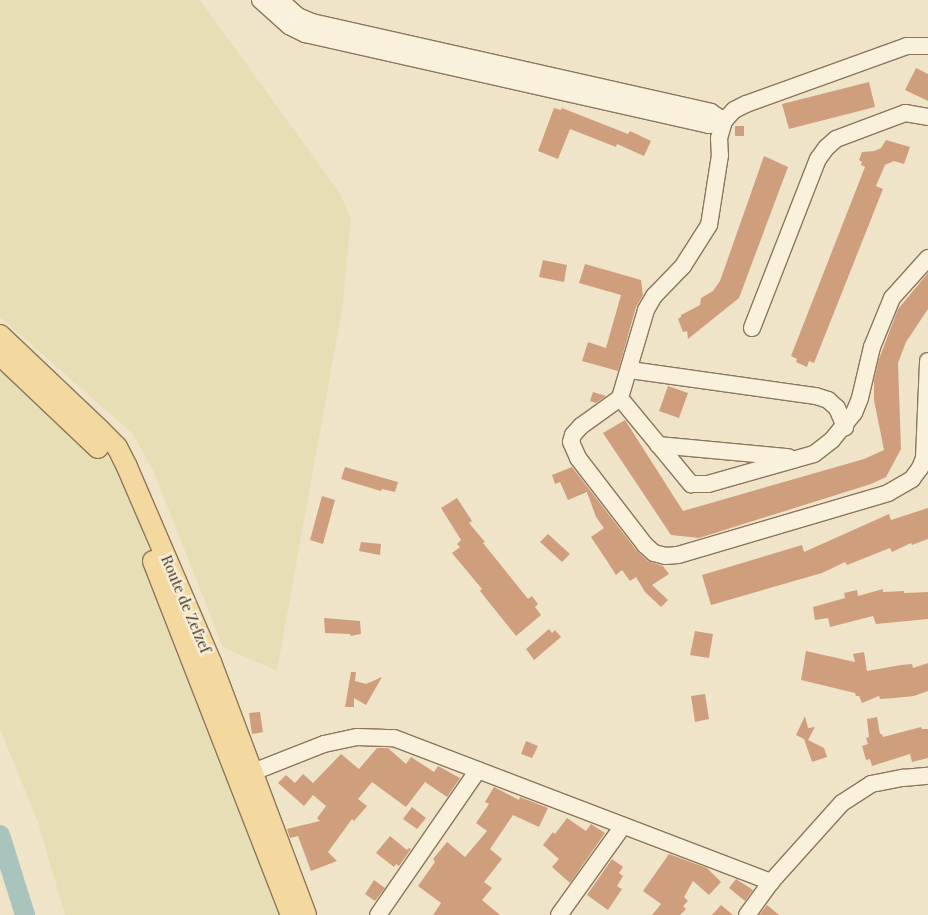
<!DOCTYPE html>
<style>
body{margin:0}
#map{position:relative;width:928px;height:915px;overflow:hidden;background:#f0e4c8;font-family:"Playfair Display",serif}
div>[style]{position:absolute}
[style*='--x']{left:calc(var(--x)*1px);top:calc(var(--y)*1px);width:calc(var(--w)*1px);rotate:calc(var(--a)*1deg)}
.farmland>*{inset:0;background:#e6deb5}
.river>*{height:20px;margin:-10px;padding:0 10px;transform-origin:10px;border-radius:10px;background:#a9c4bc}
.building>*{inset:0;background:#cf9f7d}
.roads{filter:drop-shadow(1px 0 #8d765c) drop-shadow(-1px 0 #8d765c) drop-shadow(0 1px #8d765c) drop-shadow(0 -1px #8d765c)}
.minor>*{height:16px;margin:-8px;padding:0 8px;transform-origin:8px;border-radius:8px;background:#faf1dc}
.major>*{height:20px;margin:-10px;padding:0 10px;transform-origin:10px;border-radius:10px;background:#f3d9a0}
span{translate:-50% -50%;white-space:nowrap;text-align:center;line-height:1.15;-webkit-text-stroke:5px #f7eed8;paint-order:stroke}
.street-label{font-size:15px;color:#3d2e20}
</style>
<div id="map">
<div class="farmland">
<div style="clip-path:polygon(0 0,200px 0,339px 192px,351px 218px,343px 304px,277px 671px,223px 647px,153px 470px,132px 433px,0 317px)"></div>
<div style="clip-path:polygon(0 359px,99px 447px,121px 474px,223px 752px,290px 915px,65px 915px,38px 822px,0 729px)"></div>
</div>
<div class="river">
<div style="--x:0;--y:835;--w:84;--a:72.6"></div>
</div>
<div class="building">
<div style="clip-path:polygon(916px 68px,928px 74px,928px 101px,905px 90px)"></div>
<div style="clip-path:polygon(869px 82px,875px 107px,789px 129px,782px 104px)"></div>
<div style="clip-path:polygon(554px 108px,561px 110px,562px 108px,628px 134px,630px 131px,651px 141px,644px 156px,617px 144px,616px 147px,570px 129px,558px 159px,538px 151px)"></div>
<div style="clip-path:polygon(735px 126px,744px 126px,744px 136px,735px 136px)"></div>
<div style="clip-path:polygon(886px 140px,910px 147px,904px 164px,894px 161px,885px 165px,876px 186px,883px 189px,814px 363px,809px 361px,807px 367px,796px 362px,797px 359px,791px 356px,865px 167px,861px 165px,862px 162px,859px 160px,862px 152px,874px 151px,881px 148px)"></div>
<div style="clip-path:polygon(764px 156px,788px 167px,739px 298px,688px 339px,687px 331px,683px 332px,678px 319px,681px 317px,681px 315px,700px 305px,701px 298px,713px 291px,720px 281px)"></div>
<div style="clip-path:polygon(543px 260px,567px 265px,564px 282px,539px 277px)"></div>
<div style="clip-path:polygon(585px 264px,641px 280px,643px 295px,636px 307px,618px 371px,582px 361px,588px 342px,606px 348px,621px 295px,579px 283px)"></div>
<div style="clip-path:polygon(928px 273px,928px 309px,906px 342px,898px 363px,901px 449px,886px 477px,871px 484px,699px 538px,671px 535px,603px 433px,625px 420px,683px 511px,864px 459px,884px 450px,874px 400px,874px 380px,879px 359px,898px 309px)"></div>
<div style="clip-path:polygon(668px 386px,688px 393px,679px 418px,659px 411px)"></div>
<div style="clip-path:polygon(593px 392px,606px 396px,596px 403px,590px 401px)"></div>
<div style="clip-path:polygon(345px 467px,398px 482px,395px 492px,382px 489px,381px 491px,341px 479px)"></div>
<div style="clip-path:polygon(572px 467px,637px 551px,648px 561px,663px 566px,669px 574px,652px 585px,668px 600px,661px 607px,645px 592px,636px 577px,630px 581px,622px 570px,616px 575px,607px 561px,591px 537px,604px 528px,596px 517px,587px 492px,568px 500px,560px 482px,555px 484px,552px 475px)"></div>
<div style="clip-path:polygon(322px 496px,335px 500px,323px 544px,310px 540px)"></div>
<div style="clip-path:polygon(457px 498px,472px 521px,469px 523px,485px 542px,483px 543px,528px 599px,532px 596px,538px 604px,535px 607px,541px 615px,516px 636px,480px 591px,482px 589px,452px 553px,460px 547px,457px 544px,461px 540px,441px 508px)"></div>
<div style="clip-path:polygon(928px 508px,928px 539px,912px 545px,911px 543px,892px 552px,890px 548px,847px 565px,845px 562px,822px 573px,711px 605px,702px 575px,802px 545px,804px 552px,889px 514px,891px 520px)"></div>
<div style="clip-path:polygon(548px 534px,570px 554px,562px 562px,540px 542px)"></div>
<div style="clip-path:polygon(361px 542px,381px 544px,380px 555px,359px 551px)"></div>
<div style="clip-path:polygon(883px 589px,883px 592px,904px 591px,904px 593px,928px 592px,928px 619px,876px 624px,873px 616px,830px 627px,828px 618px,815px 620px,813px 607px,845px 598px,844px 593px,857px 590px,858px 596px)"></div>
<div style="clip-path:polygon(324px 618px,360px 621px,361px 634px,351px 636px,350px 634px,325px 633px)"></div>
<div style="clip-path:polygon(549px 629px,552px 633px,555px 630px,561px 637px,534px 660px,526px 649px)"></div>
<div style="clip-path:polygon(695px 631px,713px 634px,709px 658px,690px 655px)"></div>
<div style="clip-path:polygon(806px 651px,855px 662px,853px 654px,864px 652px,867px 671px,901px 665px,912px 664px,913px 668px,928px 663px,928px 691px,914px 696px,895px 698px,880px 699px,879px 696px,862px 703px,859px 696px,856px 696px,855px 693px,801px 680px)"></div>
<div style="clip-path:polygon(351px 672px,356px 672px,355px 681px,366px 684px,382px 677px,366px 705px,354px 698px,354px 707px,345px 707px)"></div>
<div style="clip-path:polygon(705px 694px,709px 719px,695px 722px,691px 696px)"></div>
<div style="clip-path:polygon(260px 712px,263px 732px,252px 734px,249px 713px)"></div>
<div style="clip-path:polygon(805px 716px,808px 728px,815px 727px,808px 740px,824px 748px,827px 757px,812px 762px,804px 739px,796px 735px)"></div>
<div style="clip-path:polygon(877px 717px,880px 734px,882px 734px,883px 737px,921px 727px,922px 729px,928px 729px,928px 758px,912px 762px,910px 754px,872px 766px,870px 759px,866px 760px,862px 746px,868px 744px,866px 738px,869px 737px,867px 719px)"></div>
<div style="clip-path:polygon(526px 741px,538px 746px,532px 758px,521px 754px)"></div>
<div style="clip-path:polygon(377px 748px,388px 748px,406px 764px,411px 757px,434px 772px,438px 766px,460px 778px,447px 797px,425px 782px,406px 807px,372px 782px,358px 799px,367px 806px,354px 821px,352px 819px,328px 852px,337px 861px,311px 871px,298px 836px,290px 838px,287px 829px,320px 821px,317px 818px,326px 806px,313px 795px,304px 806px,278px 783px,286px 775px,295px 783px,303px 774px,313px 783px,341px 754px,359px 769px)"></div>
<div style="clip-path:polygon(494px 787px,519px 800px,520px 797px,548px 808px,539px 827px,513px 815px,490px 849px,502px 859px,484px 882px,492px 888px,482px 900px,500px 915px,433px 915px,441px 903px,418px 886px,435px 862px,433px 859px,447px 842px,465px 857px,487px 831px,476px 823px,489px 804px,485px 802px)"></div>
<div style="clip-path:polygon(412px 807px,426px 818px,417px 829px,403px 819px)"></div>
<div style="clip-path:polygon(567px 818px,586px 831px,591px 824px,605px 833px,570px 883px,552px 867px,559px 859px,543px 845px,553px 832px,555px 834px)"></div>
<div style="clip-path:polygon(390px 836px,407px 850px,409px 848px,411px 849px,399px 866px,396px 864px,394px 867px,376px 853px)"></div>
<div style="clip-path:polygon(669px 854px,707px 868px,721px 882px,709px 895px,693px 881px,684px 897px,688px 901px,683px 906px,686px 909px,680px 915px,652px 915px,661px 904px,643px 891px)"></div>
<div style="clip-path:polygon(612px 859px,623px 867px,619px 873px,623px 876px,617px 886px,622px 889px,608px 910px,587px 895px)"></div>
<div style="clip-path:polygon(736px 879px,753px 890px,745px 901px,729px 888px)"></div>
<div style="clip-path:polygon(374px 880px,385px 888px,375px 901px,365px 894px)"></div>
<div style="clip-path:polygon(721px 905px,733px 915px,712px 915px)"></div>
<div style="clip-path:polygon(767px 905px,779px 915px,759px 915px)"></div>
</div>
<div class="roads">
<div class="minor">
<div style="--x:260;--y:0;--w:39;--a:42"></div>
<div style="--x:289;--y:26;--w:18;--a:27"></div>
<div style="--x:305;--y:34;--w:414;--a:12.7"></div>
<div style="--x:709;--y:125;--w:16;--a:-15"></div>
<div style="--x:280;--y:0;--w:24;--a:42"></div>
<div style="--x:298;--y:16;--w:15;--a:23"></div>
<div style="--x:312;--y:22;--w:409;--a:12.7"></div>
<div style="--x:711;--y:112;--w:16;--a:35"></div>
<div style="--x:928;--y:46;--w:21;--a:180"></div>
<div style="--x:907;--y:46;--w:171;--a:160.2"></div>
<div style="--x:746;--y:104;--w:13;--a:153"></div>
<div style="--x:734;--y:110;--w:15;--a:132"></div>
<div style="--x:724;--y:121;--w:18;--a:106"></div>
<div style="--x:719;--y:138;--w:17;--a:87"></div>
<div style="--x:720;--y:155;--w:71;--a:98.9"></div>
<div style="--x:709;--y:225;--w:49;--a:122.4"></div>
<div style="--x:683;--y:266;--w:42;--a:134"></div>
<div style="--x:654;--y:296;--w:16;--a:120"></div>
<div style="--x:646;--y:310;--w:92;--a:106.5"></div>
<div style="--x:620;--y:398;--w:48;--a:144.3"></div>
<div style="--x:581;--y:426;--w:12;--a:132"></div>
<div style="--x:573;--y:435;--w:7;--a:106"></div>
<div style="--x:571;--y:442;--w:17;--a:66"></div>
<div style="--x:578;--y:458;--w:110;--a:52.4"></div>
<div style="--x:645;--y:545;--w:12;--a:42"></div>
<div style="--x:654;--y:553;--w:11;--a:15"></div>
<div style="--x:665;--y:556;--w:13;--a:-4"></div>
<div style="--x:678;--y:555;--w:219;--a:-16.4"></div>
<div style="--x:888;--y:493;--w:28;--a:-30"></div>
<div style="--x:912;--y:479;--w:14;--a:-54"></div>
<div style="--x:920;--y:468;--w:11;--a:-68"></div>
<div style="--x:924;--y:458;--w:97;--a:-87.6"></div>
<div style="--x:752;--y:328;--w:181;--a:-68.7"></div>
<div style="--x:818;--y:159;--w:14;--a:-54"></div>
<div style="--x:826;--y:148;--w:13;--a:-42"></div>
<div style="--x:836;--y:139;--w:74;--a:-20.6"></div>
<div style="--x:905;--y:113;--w:23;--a:10"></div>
<div style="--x:630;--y:370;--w:188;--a:8"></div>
<div style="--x:816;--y:396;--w:13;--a:18"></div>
<div style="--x:828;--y:400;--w:12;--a:42"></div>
<div style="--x:837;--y:408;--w:21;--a:67"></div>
<div style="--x:620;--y:398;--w:112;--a:50.5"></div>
<div style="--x:691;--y:484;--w:17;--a:0"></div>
<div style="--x:708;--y:484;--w:110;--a:-15.8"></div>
<div style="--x:814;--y:454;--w:23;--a:-38"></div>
<div style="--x:832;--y:440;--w:35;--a:-51"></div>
<div style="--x:854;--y:413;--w:16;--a:-68"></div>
<div style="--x:860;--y:398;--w:52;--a:-76.8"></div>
<div style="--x:872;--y:347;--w:53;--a:-67.8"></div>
<div style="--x:892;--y:298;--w:54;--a:-48"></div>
<div style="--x:658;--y:445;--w:131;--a:5.3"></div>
<div style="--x:253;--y:772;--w:76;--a:-21.5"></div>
<div style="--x:324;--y:744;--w:34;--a:-12"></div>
<div style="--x:357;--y:737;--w:37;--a:2"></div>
<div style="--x:394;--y:738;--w:404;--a:20.9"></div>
<div style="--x:378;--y:915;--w:176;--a:-55.4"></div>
<div style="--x:559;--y:915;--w:110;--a:-54.3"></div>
<div style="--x:747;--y:915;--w:41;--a:-54"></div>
<div style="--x:771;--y:882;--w:106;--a:-48.1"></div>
<div style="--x:842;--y:803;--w:35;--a:-33"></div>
<div style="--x:871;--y:784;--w:33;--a:-11"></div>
<div style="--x:903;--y:778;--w:25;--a:-5"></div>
</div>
<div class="major">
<div style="--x:0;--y:335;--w:138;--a:43.5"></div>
<div style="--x:100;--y:430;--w:24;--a:45"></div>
<div style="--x:117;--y:447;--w:22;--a:63"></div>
<div style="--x:127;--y:467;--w:212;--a:66.7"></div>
<div style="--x:211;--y:662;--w:270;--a:69.4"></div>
<div style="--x:0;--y:355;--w:135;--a:43.5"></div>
<div style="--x:153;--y:561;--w:380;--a:68.7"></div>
</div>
</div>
<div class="street-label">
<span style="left:186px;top:604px;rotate:67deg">Route de Zefzef</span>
</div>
</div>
